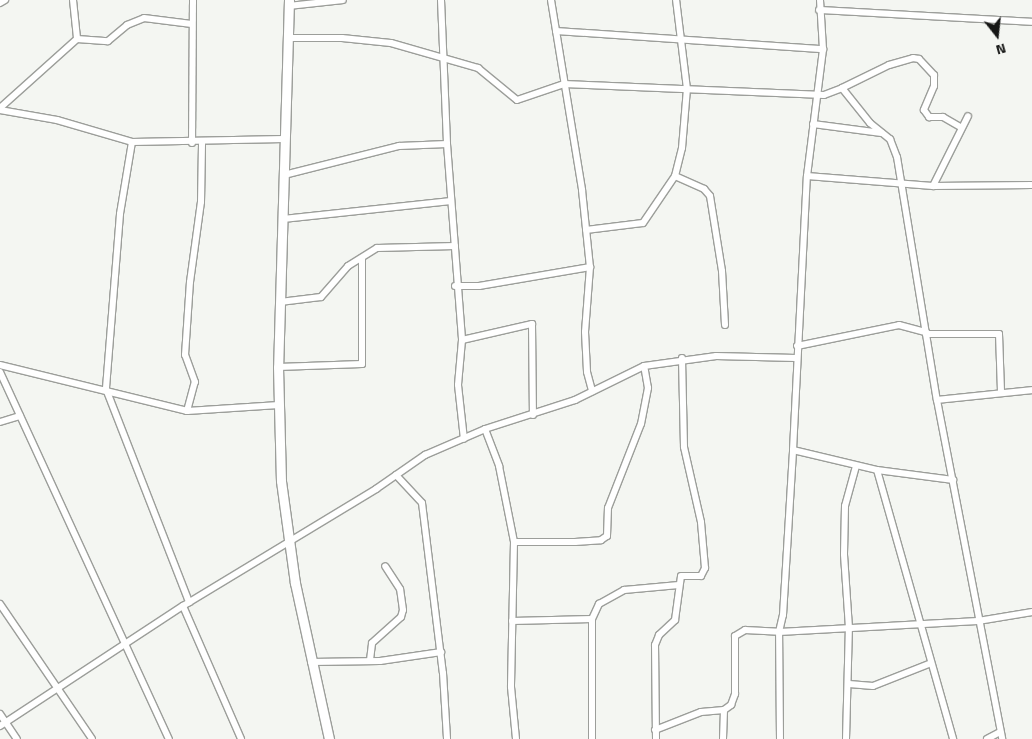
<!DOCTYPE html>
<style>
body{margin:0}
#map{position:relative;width:1032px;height:739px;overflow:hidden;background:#f4f6f2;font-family:"Titillium Web",sans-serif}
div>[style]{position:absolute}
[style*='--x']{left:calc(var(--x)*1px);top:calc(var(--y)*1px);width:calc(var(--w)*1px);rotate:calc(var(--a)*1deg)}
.roads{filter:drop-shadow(1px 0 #9c9e9a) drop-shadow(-1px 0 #9c9e9a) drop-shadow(0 1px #9c9e9a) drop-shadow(0 -1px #9c9e9a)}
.street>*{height:6px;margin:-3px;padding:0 3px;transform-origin:3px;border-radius:3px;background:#fff}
.secondary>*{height:9px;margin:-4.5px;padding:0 4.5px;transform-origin:4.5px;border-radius:4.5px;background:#fff}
span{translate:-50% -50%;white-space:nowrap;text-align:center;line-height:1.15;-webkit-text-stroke:4.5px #f4f6f2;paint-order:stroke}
.north{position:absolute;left:972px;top:10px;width:50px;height:50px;-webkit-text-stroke:4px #f4f6f2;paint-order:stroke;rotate:164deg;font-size:14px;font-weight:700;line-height:20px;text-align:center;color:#151615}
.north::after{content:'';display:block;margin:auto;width:18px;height:22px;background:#151615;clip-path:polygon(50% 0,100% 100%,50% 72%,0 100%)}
</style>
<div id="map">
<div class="roads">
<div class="street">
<div style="--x:73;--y:0;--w:39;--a:84"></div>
<div style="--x:441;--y:0;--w:144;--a:87.6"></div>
<div style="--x:447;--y:144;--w:197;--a:85.6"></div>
<div style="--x:462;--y:340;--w:45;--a:95.1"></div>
<div style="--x:458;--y:385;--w:54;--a:83.7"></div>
<div style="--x:551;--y:0;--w:193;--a:80.7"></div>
<div style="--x:582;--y:190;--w:77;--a:84.1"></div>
<div style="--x:590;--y:267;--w:65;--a:94.4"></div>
<div style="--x:585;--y:332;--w:40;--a:87.1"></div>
<div style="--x:587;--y:372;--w:20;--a:75"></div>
<div style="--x:0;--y:3;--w:6;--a:-31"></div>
<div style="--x:289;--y:6;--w:54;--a:-6.3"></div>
<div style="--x:819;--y:10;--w:213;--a:3.2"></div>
<div style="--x:556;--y:31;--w:268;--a:3.9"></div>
<div style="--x:287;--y:38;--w:55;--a:0"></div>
<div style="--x:342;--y:38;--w:49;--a:5.8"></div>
<div style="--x:391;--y:43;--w:91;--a:16"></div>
<div style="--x:478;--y:68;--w:50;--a:39.4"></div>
<div style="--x:517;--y:100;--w:50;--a:-18.8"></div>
<div style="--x:564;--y:84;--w:260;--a:2.4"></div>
<div style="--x:824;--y:95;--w:19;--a:-21"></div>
<div style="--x:842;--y:88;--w:45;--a:51.3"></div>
<div style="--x:870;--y:123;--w:26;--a:39"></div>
<div style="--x:890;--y:139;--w:19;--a:69"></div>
<div style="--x:897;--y:157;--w:246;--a:80.7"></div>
<div style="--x:937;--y:400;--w:345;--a:79.1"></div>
<div style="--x:842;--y:88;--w:52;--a:-26.1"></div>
<div style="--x:889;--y:65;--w:25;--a:-16"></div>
<div style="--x:913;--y:58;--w:6;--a:9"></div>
<div style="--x:919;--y:59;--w:22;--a:47"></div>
<div style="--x:934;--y:75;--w:11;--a:90"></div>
<div style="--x:934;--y:86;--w:26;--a:113"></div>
<div style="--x:924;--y:110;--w:9;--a:54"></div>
<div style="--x:929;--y:117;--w:14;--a:0"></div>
<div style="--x:943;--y:117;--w:20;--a:30"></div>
<div style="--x:0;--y:108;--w:103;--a:-41.9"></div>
<div style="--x:77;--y:39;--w:31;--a:4"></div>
<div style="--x:108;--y:41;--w:25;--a:-40"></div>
<div style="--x:127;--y:25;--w:18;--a:-22"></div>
<div style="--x:144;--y:18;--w:48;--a:7.1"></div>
<div style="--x:0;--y:110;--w:58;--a:10"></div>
<div style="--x:57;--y:120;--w:78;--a:16.3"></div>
<div style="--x:132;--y:142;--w:152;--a:-1.1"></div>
<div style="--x:813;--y:124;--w:69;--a:7.5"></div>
<div style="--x:132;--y:142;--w:73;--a:99.5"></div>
<div style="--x:120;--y:214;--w:176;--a:94.6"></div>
<div style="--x:106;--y:389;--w:229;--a:68.7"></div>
<div style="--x:192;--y:143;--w:143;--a:-89.6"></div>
<div style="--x:284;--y:175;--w:119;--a:-14.2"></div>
<div style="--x:399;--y:146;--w:48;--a:-2.4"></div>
<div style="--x:675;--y:176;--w:32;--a:24"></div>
<div style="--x:704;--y:189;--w:9;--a:49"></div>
<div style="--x:710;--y:196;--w:76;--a:80.9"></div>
<div style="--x:722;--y:271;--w:54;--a:86.8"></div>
<div style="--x:807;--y:176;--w:126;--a:4.5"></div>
<div style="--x:933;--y:186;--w:99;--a:-0.6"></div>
<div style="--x:933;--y:186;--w:78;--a:-63.4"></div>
<div style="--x:283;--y:219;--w:169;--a:-6.1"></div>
<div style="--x:586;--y:230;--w:57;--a:-7"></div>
<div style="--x:643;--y:223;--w:57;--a:-55.8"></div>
<div style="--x:675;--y:176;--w:29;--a:-76"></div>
<div style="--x:682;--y:148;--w:59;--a:-85.2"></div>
<div style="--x:687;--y:89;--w:90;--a:-97"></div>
<div style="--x:455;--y:286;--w:24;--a:0"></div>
<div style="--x:479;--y:286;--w:113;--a:-9.7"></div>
<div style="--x:280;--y:302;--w:41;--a:-7"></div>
<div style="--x:321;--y:297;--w:41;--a:-48.9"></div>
<div style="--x:348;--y:266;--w:34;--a:-32"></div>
<div style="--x:377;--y:248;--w:78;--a:-1.5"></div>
<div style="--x:926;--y:334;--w:73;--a:0"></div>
<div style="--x:999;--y:334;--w:58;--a:88"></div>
<div style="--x:462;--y:340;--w:72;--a:-12.9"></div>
<div style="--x:532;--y:324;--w:91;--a:89.4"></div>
<div style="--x:797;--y:346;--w:104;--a:-11.6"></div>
<div style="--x:899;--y:325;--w:28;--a:15"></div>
<div style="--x:0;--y:365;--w:193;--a:13.8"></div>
<div style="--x:187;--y:411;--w:92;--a:-3.7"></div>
<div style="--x:278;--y:367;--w:84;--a:-2"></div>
<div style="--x:362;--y:364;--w:106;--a:-90"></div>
<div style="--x:0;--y:372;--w:404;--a:65.3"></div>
<div style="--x:937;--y:400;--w:96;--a:-6"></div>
<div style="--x:187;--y:411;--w:30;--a:-75"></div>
<div style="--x:195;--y:382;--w:29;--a:-110"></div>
<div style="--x:185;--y:355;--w:73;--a:-86.1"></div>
<div style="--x:190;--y:282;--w:81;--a:-82.2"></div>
<div style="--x:201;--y:202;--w:59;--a:-89"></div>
<div style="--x:0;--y:422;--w:21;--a:-17"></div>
<div style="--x:485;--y:429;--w:40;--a:69"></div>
<div style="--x:499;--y:466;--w:77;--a:78.8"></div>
<div style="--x:514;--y:542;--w:145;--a:91.2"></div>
<div style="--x:511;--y:687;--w:52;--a:84.5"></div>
<div style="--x:793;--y:450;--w:86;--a:13.4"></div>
<div style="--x:877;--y:470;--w:77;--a:7.5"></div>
<div style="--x:877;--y:470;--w:280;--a:74.2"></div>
<div style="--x:396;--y:475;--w:38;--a:47"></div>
<div style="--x:422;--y:503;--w:171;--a:83"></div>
<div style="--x:443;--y:673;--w:66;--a:86.5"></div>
<div style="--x:514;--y:542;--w:61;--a:0"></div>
<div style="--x:575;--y:542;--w:26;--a:-4"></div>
<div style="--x:601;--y:540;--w:7;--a:-34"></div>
<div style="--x:607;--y:536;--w:28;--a:-88"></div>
<div style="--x:608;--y:508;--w:90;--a:-68.6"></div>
<div style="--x:641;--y:424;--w:37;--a:-79"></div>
<div style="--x:648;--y:388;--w:22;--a:-100"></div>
<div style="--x:0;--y:604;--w:163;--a:55.7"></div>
<div style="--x:183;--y:606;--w:145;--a:66.4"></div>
<div style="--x:512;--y:621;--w:80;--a:-1.4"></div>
<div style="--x:370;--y:660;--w:17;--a:-83"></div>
<div style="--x:372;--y:643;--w:39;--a:-42"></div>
<div style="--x:401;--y:617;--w:7;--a:-74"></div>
<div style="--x:403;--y:610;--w:21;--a:-98"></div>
<div style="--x:400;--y:589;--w:27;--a:-123"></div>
<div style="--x:311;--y:662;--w:69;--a:-0.8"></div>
<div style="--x:380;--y:661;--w:62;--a:-8.4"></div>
<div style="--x:849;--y:684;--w:24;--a:5"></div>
<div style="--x:873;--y:686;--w:62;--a:-21.6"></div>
<div style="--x:724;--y:710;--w:9;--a:-36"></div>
<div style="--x:731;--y:705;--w:12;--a:-70"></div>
<div style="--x:735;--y:694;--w:58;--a:-90"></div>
<div style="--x:735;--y:636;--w:12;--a:-31"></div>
<div style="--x:745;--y:630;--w:34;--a:3"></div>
<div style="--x:779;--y:632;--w:199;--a:-3.2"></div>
<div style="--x:978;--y:621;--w:55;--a:-9.5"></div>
<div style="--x:0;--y:714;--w:30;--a:56"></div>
<div style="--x:0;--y:726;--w:219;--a:-33.3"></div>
<div style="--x:183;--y:606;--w:226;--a:-31.2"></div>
<div style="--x:376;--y:489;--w:60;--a:-34.8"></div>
<div style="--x:425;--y:455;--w:65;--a:-23.4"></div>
<div style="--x:485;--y:429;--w:95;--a:-17.9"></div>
<div style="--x:575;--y:400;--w:77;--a:-26.2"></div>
<div style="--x:644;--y:366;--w:73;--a:-7.9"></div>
<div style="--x:716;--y:356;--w:80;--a:1.4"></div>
<div style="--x:655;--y:730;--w:49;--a:-21.4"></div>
<div style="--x:701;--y:712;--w:23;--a:-5"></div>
<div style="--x:724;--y:710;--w:29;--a:92"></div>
<div style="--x:592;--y:739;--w:120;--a:-90"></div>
<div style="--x:592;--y:619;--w:17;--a:-65"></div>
<div style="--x:599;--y:604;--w:29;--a:-29"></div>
<div style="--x:624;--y:590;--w:55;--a:-5.2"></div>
<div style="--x:656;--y:739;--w:94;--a:-90.6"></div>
<div style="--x:655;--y:645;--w:11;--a:-68"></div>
<div style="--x:659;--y:635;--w:22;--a:-43"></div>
<div style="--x:675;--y:620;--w:44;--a:-82.2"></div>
<div style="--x:681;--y:576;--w:20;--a:0"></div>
<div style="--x:701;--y:576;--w:9;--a:-63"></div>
<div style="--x:705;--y:568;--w:46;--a:-95"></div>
<div style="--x:701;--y:522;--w:77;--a:-102.8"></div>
<div style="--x:684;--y:447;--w:89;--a:-91.3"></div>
<div style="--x:780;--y:739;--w:107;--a:-90.5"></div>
<div style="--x:779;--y:632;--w:17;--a:-77"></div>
<div style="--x:783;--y:615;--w:165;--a:-86.5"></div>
<div style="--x:793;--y:450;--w:274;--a:-87.1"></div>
<div style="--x:807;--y:176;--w:128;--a:-82.8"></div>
<div style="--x:823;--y:49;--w:49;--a:-93.5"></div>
<div style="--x:846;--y:739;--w:111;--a:-88.5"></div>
<div style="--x:849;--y:628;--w:74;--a:-93.9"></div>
<div style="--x:844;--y:554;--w:48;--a:-88.8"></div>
<div style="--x:845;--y:506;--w:41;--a:-74.6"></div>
<div style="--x:987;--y:739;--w:15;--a:-28"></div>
</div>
<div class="secondary">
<div style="--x:289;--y:0;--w:367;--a:91.7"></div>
<div style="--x:278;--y:367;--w:114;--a:88.5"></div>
<div style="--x:281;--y:481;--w:103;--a:82.2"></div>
<div style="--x:295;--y:583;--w:160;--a:77.7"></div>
</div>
</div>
<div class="north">N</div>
</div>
